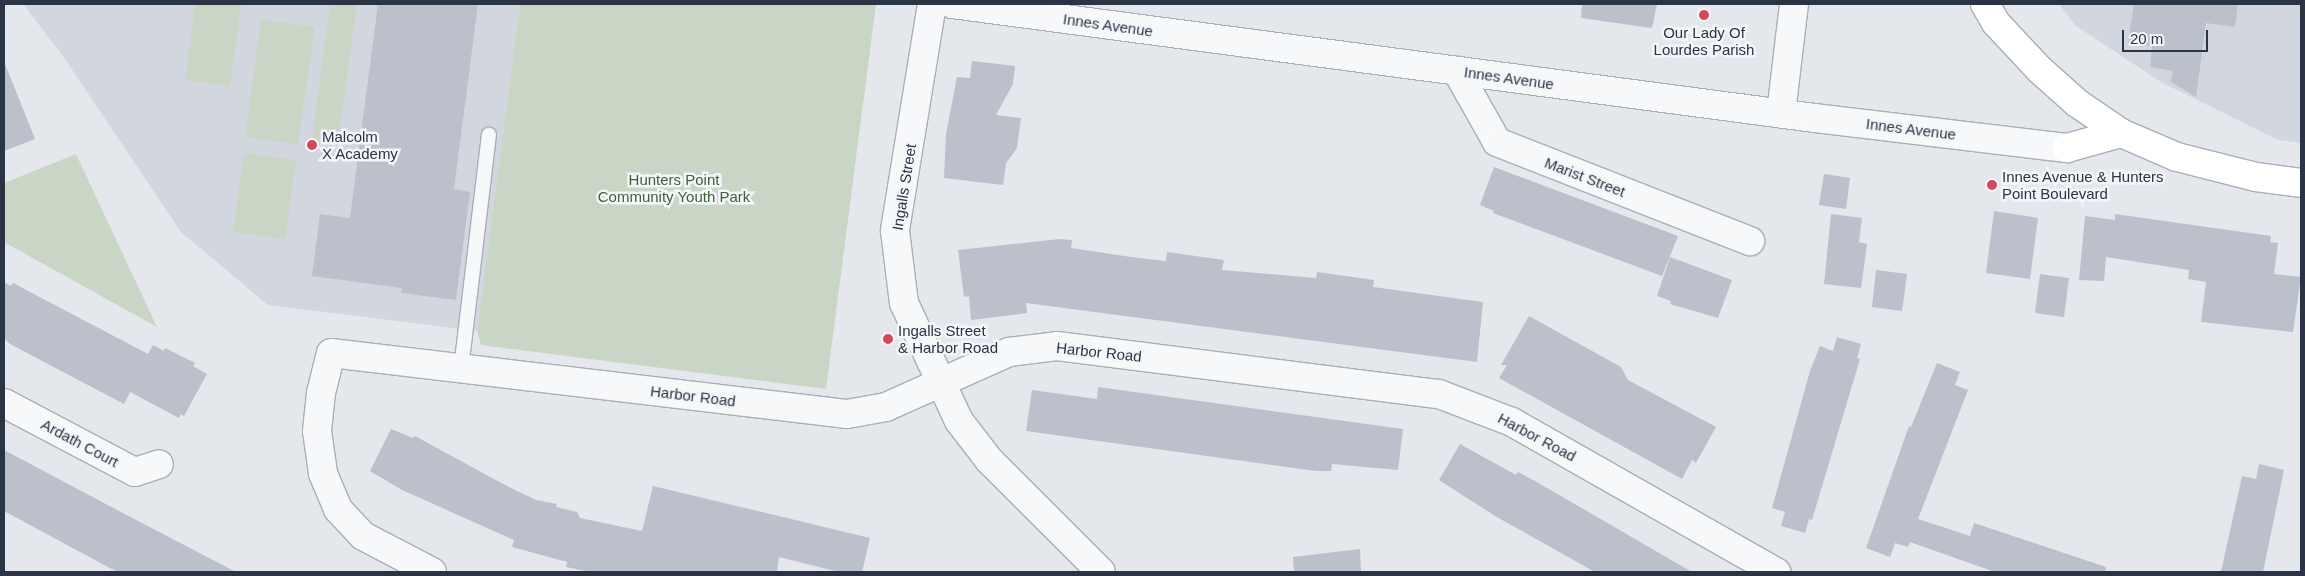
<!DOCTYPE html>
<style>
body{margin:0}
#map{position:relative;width:2305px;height:576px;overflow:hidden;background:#e4e7ec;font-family:Helvetica,sans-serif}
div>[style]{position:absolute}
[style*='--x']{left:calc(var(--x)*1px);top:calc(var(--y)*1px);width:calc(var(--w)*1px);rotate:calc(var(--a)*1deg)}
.built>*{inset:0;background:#d2d6de}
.green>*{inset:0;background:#c9d6c5}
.building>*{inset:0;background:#bbc0ca}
.roads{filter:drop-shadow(1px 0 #a9aeb7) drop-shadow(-1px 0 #a9aeb7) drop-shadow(0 1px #a9aeb7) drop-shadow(0 -1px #a9aeb7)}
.service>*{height:14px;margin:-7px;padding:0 7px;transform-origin:7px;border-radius:7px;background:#f7f8fa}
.minor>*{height:28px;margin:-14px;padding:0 14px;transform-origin:14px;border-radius:14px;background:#f7f8fa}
.secondary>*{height:28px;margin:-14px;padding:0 14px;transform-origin:14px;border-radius:14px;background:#fff}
.dots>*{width:14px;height:14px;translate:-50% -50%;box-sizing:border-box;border:2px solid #f4f6f9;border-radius:50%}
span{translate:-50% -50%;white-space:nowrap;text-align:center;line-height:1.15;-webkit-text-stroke:5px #f4f6f9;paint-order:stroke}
.street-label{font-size:15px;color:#2b3445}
.poi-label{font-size:15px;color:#2b3445}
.left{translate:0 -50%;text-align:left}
.park-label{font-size:15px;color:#3f6138}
.frame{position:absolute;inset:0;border:5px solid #2b3445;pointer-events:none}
.scale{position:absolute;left:2122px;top:30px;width:86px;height:22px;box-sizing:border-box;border:2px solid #2b3445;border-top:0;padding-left:6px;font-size:15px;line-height:18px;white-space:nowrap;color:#2b3445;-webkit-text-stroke:4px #f4f6f9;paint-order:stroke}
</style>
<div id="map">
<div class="built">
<div style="clip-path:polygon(23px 4px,520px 4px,477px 331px,268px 305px,181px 232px,65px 59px)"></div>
<div style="clip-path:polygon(2059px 4px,2301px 4px,2301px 143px,2278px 140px,2161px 82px,2076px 26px)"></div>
</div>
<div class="green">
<div style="clip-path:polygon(195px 4px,241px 4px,230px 86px,185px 80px)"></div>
<div style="clip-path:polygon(330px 4px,357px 4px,338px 142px,312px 139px)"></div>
<div style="clip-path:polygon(520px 4px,876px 4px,826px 389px,481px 345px,477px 331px)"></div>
<div style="clip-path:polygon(261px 20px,315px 27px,298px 144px,245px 137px)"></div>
<div style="clip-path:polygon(244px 153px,296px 160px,285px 239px,233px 232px)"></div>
<div style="clip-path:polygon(76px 154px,157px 327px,4px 242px,4px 183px)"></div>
</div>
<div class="building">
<div style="clip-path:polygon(378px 4px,478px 4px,454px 189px,470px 192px,456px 300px,401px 293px,402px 288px,312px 276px,320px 214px,350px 218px)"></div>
<div style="clip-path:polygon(1582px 4px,1657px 4px,1652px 28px,1581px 18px)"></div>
<div style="clip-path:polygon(2134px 4px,2238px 4px,2235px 27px,2206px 23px,2196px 97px,2171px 82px,2173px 71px,2150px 67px,2152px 46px,2128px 43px)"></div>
<div style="clip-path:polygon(972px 61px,1015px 66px,1013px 84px,996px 115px,1021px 118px,1017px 148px,1006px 163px,1003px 185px,944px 178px,946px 134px,957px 77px,970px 78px)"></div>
<div style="clip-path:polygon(5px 64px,35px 139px,4px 151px,4px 65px)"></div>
<div style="clip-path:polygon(1494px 167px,1678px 236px,1662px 276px,1493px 213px,1494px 211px,1480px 205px)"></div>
<div style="clip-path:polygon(1824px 174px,1850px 178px,1846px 209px,1819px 205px)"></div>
<div style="clip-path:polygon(1994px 211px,2038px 218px,2030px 279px,1986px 273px)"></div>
<div style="clip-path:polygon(1831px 214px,1862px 218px,1859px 242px,1867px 244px,1861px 288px,1824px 284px)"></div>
<div style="clip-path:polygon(2115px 214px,2271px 236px,2270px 242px,2278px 243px,2274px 274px,2301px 277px,2293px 332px,2201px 322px,2206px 282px,2188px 279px,2189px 270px,2106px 257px,2104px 281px,2079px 280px,2085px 216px,2115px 220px)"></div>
<div style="clip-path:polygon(1060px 239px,1072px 240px,1071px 248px,1131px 257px,1166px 261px,1167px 252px,1224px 260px,1222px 270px,1316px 278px,1317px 272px,1374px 280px,1373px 287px,1483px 302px,1477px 362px,1026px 303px,1027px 313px,971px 320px,969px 296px,964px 297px,958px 250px)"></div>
<div style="clip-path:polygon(1670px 257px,1732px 280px,1718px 318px,1670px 304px,1671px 301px,1657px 296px)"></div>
<div style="clip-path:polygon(1876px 270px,1907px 274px,1902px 311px,1872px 307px)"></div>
<div style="clip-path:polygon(2040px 274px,2069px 278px,2064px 317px,2035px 313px)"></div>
<div style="clip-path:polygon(4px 282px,11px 286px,13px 283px,148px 354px,153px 345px,164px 351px,165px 348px,195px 363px,193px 366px,207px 374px,184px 416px,181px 414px,179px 418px,130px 392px,124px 404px,10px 344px,4px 338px)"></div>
<div style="clip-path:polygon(1529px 316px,1621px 367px,1628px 380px,1716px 427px,1696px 463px,1692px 460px,1682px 479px,1499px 378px,1507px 365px,1501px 365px)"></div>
<div style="clip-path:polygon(1837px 337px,1861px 344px,1857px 358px,1860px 359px,1812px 520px,1809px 519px,1805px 533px,1781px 526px,1785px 512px,1772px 508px,1810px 371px,1820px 346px,1833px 351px)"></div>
<div style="clip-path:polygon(1937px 363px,1960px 372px,1955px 385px,1968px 390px,1918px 519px,1970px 536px,1974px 523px,2106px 567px,2105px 572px,1995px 572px,1910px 542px,1908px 547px,1895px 543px,1890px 557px,1866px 548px,1909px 426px,1911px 427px)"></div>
<div style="clip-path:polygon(1098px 387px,1403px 429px,1398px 470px,1332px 464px,1331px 471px,1316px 471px,1026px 431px,1032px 390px,1097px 399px)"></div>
<div style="clip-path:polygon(391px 429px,413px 438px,415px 436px,505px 485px,536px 500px,557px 504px,556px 507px,577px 512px,580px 518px,642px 531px,653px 486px,870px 538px,862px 572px,839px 572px,779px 557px,777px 572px,591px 572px,566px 567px,567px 562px,512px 547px,514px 540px,402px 490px,370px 471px)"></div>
<div style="clip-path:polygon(1460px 444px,1516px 475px,1518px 472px,1535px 481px,1692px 572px,1595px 572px,1495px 516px,1439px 480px)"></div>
<div style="clip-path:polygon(4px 450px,119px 511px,236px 572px,118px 572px,106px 566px,4px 511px)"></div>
<div style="clip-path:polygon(2259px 464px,2284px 470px,2263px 572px,2221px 572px,2242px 476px,2256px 479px)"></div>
<div style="clip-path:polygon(1360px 549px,1361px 572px,1294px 572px,1293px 557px)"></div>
</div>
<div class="roads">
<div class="service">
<div style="--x:461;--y:369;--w:236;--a:-83.2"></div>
</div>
<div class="minor">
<div style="--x:932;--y:4;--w:230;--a:99.3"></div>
<div style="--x:895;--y:231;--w:73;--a:82.9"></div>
<div style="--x:904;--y:303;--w:130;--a:65"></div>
<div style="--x:959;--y:421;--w:49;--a:52.4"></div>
<div style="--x:989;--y:460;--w:158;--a:45"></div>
<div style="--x:952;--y:4;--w:870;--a:7.53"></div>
<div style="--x:1815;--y:118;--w:254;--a:6.8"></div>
<div style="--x:1457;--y:71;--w:81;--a:60.6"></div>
<div style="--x:1497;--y:142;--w:272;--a:21.4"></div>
<div style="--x:1781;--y:113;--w:110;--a:-83.2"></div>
<div style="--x:4;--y:403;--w:148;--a:27.8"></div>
<div style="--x:135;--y:472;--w:25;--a:-18"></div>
<div style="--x:432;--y:572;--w:78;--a:-152.4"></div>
<div style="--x:363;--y:536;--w:37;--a:-133"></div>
<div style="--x:338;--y:509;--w:39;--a:-113"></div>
<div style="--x:323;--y:473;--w:42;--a:-98.1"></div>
<div style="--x:317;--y:431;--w:38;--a:-84"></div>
<div style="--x:321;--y:393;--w:41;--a:-76"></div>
<div style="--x:331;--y:353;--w:520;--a:6.74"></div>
<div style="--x:847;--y:414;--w:40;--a:-10"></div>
<div style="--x:886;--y:407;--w:135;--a:-24.1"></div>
<div style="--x:1009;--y:352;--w:48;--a:-7.1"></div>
<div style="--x:1057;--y:346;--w:385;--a:7.2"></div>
<div style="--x:1439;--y:394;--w:78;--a:21"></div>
<div style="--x:1512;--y:422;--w:304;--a:29.6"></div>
</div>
<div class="secondary">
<div style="--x:1985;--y:4;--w:22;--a:60"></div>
<div style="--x:1996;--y:23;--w:64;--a:46.9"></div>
<div style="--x:2040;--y:70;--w:50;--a:41.7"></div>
<div style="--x:2077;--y:103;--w:53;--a:34.3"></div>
<div style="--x:2121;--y:133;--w:61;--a:23.2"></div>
<div style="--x:2177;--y:157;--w:81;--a:14.2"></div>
<div style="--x:2256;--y:177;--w:45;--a:7.6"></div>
<div style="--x:2067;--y:148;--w:56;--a:-15.5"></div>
</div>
</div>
<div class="dots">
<div style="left:1704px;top:15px;background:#d1495b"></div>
<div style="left:312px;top:145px;background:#d1495b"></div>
<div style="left:1992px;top:185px;background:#d1495b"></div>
<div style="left:888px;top:339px;background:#d1495b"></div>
</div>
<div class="street-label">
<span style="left:1108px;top:25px;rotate:8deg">Innes Avenue</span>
<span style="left:1509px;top:78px;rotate:8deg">Innes Avenue</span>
<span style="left:1911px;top:129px;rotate:7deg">Innes Avenue</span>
<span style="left:1585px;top:177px;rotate:21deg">Marist Street</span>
<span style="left:904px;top:187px;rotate:-81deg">Ingalls Street</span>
<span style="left:1099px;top:352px;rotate:6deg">Harbor Road</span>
<span style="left:693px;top:396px;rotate:7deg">Harbor Road</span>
<span style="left:1537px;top:437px;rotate:28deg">Harbor Road</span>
<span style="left:80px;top:443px;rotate:28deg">Ardath Court</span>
</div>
<div class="poi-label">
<span style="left:1704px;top:41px">Our Lady Of<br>Lourdes Parish</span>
<span class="left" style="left:322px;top:145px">Malcolm<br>X Academy</span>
<span class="left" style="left:2002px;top:185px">Innes Avenue &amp; Hunters<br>Point Boulevard</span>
<span class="left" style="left:898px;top:339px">Ingalls Street<br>&amp; Harbor Road</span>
</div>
<div class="park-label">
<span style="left:674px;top:188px">Hunters Point<br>Community Youth Park</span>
</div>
<div class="frame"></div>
<div class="scale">20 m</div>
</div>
